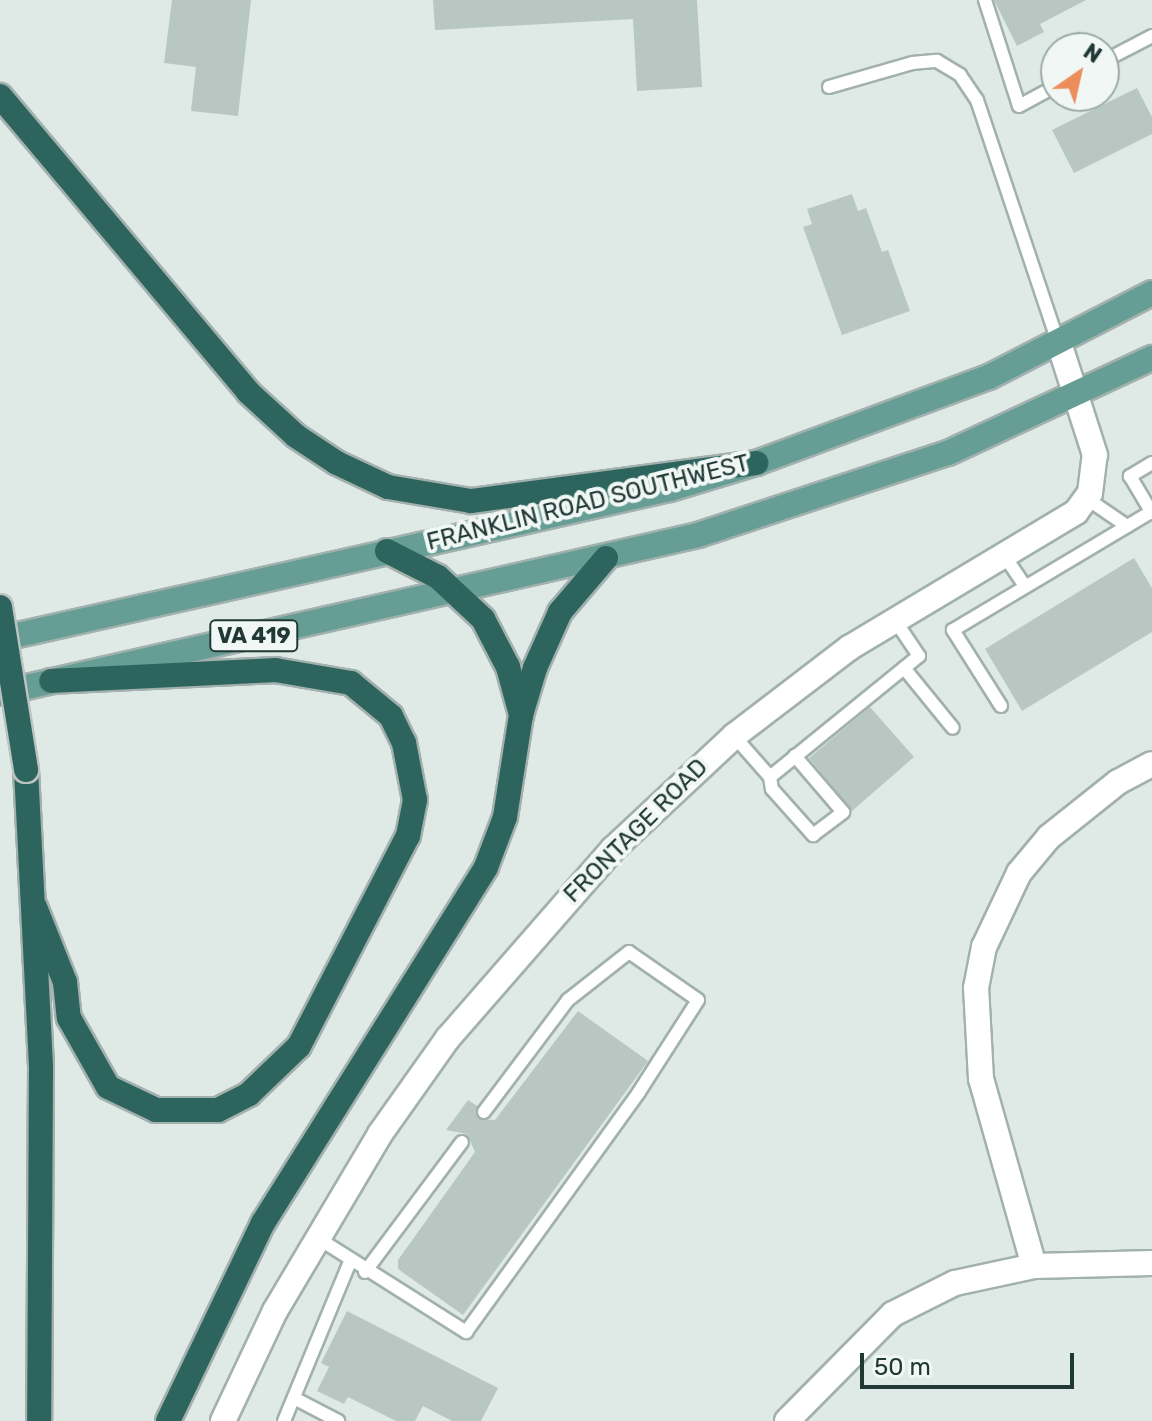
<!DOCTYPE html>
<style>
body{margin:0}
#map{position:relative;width:1152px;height:1421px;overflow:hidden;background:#dfeae6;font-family:Rubik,sans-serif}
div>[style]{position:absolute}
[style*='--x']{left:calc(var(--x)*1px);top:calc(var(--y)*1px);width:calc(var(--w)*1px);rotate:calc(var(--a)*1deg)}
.building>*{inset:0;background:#b8c7c2}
.roads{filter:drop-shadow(2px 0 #a2b1ad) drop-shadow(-2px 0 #a2b1ad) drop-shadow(0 2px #a2b1ad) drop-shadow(0 -2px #a2b1ad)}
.lane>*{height:12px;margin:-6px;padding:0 6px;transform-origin:6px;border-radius:6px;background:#fff}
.street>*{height:24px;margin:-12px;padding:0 12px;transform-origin:12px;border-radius:12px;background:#fff}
.primary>*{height:24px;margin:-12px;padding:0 12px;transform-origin:12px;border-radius:12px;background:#669e95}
.highway>*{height:24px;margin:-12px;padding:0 12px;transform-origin:12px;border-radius:12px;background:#2e645e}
.bridges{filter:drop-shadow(2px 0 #bcc4c2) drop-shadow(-2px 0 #bcc4c2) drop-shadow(0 2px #bcc4c2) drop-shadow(0 -2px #bcc4c2)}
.highway-bridge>*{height:24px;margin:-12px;padding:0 12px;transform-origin:12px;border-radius:12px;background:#2e645e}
span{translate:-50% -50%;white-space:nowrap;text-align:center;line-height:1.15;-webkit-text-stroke:8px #f0f7f4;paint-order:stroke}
.shield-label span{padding:2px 6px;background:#f0f7f4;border:2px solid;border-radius:6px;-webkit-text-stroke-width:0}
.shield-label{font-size:22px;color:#213935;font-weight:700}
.street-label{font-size:24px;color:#213935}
.north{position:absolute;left:1040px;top:32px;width:80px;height:80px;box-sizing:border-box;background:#f0f7f4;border:2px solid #9daba8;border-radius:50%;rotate:34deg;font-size:22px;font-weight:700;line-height:32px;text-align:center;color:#213935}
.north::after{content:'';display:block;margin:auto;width:28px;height:36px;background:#ec8e5c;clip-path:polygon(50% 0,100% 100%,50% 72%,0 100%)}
.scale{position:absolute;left:860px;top:1353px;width:214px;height:36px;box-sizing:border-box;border:4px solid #213935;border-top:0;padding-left:10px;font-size:24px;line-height:28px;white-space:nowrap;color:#213935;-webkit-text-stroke:6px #f0f7f4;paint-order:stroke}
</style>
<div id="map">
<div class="building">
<div style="clip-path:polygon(172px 0,251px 0,238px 116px,191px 111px,196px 67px,164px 63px)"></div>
<div style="clip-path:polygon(433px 0,697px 0,702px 87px,637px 91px,633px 19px,435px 30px)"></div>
<div style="clip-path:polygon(994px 0,1086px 0,1040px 24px,1044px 32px,1017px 46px)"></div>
<div style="clip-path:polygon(1137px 88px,1152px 117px,1152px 134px,1074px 173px,1052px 130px)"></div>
<div style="clip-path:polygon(852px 194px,858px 211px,866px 208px,882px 252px,888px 250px,910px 311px,842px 335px,803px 227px,812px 224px,807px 209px)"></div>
<div style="clip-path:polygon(1134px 558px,1152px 588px,1152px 632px,1022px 711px,985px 649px)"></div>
<div style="clip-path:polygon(870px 707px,914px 757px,852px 811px,809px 758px)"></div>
<div style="clip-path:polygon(578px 1011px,648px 1061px,463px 1315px,398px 1269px,398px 1260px,475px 1152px,467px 1134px,446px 1130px,468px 1100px,477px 1106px,478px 1119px,495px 1120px)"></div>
<div style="clip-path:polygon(347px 1311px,498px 1388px,481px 1421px,452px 1421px,423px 1406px,415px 1421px,396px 1421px,348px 1397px,344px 1404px,317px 1391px,329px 1367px,321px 1363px)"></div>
</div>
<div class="roads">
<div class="lane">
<div style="--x:985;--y:0;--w:111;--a:72.2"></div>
<div style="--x:1019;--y:106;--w:42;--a:-28.4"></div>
<div style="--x:1104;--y:61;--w:54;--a:-27.5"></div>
<div style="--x:829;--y:87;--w:86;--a:-16.1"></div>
<div style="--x:912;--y:63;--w:25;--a:-5"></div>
<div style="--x:937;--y:61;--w:27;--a:31"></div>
<div style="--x:960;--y:75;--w:30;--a:56"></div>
<div style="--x:977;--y:100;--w:255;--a:71.5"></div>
<div style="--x:1152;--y:463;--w:26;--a:149"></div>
<div style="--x:1130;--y:476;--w:43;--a:59.3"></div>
<div style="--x:1086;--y:498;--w:50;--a:34.3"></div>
<div style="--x:1004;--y:555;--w:37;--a:56"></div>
<div style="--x:904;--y:668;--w:77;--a:50.8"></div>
<div style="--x:1001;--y:706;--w:90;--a:-122.3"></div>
<div style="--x:953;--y:630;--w:230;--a:-30.8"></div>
<div style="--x:734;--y:736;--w:55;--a:48.7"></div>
<div style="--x:770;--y:777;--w:192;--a:-39.1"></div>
<div style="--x:919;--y:656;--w:45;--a:-124"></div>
<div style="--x:770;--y:777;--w:12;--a:81"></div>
<div style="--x:772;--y:789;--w:62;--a:48.3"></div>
<div style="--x:813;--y:835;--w:38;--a:-37"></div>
<div style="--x:843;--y:812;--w:74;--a:-130.6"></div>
<div style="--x:316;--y:1237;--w:178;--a:32.3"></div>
<div style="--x:466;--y:1332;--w:296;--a:-54.2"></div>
<div style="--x:639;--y:1092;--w:109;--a:-57.3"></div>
<div style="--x:698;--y:1000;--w:84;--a:-145.2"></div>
<div style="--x:629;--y:952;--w:78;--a:141.8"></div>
<div style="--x:568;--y:1000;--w:140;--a:126.9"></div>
<div style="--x:365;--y:1272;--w:162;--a:-53.3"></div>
<div style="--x:294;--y:1398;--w:50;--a:27.6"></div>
<div style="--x:284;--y:1421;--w:172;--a:-67.5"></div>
</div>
<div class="street">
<div style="--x:1034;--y:1266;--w:194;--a:-105.8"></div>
<div style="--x:981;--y:1079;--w:91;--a:-93.1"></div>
<div style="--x:976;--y:988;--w:42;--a:-79"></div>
<div style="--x:984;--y:947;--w:82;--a:-64.7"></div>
<div style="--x:1019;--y:873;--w:47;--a:-50.2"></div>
<div style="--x:1049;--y:837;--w:88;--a:-38.6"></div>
<div style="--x:1118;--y:782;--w:38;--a:-28"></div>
<div style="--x:223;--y:1421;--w:122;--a:-64.7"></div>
<div style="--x:275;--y:1311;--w:206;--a:-59.3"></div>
<div style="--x:380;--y:1134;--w:118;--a:-54.7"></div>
<div style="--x:448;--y:1038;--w:251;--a:-48.9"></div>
<div style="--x:613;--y:849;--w:166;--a:-43"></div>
<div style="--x:734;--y:736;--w:145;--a:-37.4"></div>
<div style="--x:849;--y:648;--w:265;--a:-30.9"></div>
<div style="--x:1076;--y:512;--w:24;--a:-54"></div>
<div style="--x:1090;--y:493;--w:38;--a:-83"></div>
<div style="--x:1095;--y:455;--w:118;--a:-107.8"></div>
<div style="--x:787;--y:1421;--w:151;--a:-45.3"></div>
<div style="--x:893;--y:1314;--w:69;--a:-26.6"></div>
<div style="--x:955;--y:1283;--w:81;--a:-12.1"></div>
<div style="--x:1034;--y:1266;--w:118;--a:-1.5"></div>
</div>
<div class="primary">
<div style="--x:0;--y:639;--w:687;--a:-12.62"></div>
<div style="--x:670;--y:489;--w:90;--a:-16.8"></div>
<div style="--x:756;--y:463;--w:248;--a:-20.3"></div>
<div style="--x:989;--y:377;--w:183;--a:-27.3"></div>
<div style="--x:0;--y:693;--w:716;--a:-12.75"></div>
<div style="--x:698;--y:535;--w:263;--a:-18.2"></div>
<div style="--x:948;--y:453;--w:225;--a:-25"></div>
</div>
<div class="highway">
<div style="--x:0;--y:96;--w:386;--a:50"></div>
<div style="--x:248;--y:392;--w:65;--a:42.5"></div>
<div style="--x:296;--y:436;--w:49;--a:33.4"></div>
<div style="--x:337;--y:463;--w:56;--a:25.2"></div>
<div style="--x:388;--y:487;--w:84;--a:9.6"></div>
<div style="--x:471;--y:501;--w:288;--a:-7.6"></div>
<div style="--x:387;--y:551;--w:57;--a:27"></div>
<div style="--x:438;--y:577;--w:62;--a:43"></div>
<div style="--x:483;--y:619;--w:54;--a:62.5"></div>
<div style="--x:508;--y:667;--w:50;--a:74.8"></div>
<div style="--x:26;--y:770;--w:298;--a:87.1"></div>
<div style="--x:41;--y:1068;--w:353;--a:90.3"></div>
<div style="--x:35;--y:907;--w:81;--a:68.2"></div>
<div style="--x:65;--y:982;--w:36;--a:84"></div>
<div style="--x:69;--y:1018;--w:79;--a:60.5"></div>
<div style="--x:108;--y:1087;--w:53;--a:25.6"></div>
<div style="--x:156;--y:1110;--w:62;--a:0"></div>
<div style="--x:218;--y:1110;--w:35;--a:-27"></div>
<div style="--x:249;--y:1094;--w:69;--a:-43.8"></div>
<div style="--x:299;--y:1046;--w:237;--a:-62.6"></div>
<div style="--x:408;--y:836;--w:37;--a:-79"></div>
<div style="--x:415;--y:800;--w:58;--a:-100.9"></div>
<div style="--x:404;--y:743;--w:30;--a:-116"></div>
<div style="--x:391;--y:716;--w:52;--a:-140.5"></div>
<div style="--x:351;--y:683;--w:77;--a:-170.3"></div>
<div style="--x:275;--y:670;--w:224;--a:177.2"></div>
<div style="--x:168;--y:1421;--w:220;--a:-64.4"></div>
<div style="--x:263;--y:1223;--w:420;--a:-57.9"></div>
<div style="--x:486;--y:867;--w:53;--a:-69.2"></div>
<div style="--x:505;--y:817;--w:103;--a:-81.1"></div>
<div style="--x:521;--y:715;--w:49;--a:-73.4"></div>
<div style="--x:535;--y:668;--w:61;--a:-65.9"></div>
<div style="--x:560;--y:612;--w:71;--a:-49.6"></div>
</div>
</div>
<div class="bridges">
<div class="highway-bridge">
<div style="--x:0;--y:607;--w:165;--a:80.9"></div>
</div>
</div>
<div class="shield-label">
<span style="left:254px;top:636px">VA 419</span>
</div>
<div class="street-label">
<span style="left:588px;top:503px;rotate:-14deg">FRANKLIN ROAD SOUTHWEST</span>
<span style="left:636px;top:831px;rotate:-45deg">FRONTAGE ROAD</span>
</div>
<div class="north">N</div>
<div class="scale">50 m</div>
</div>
